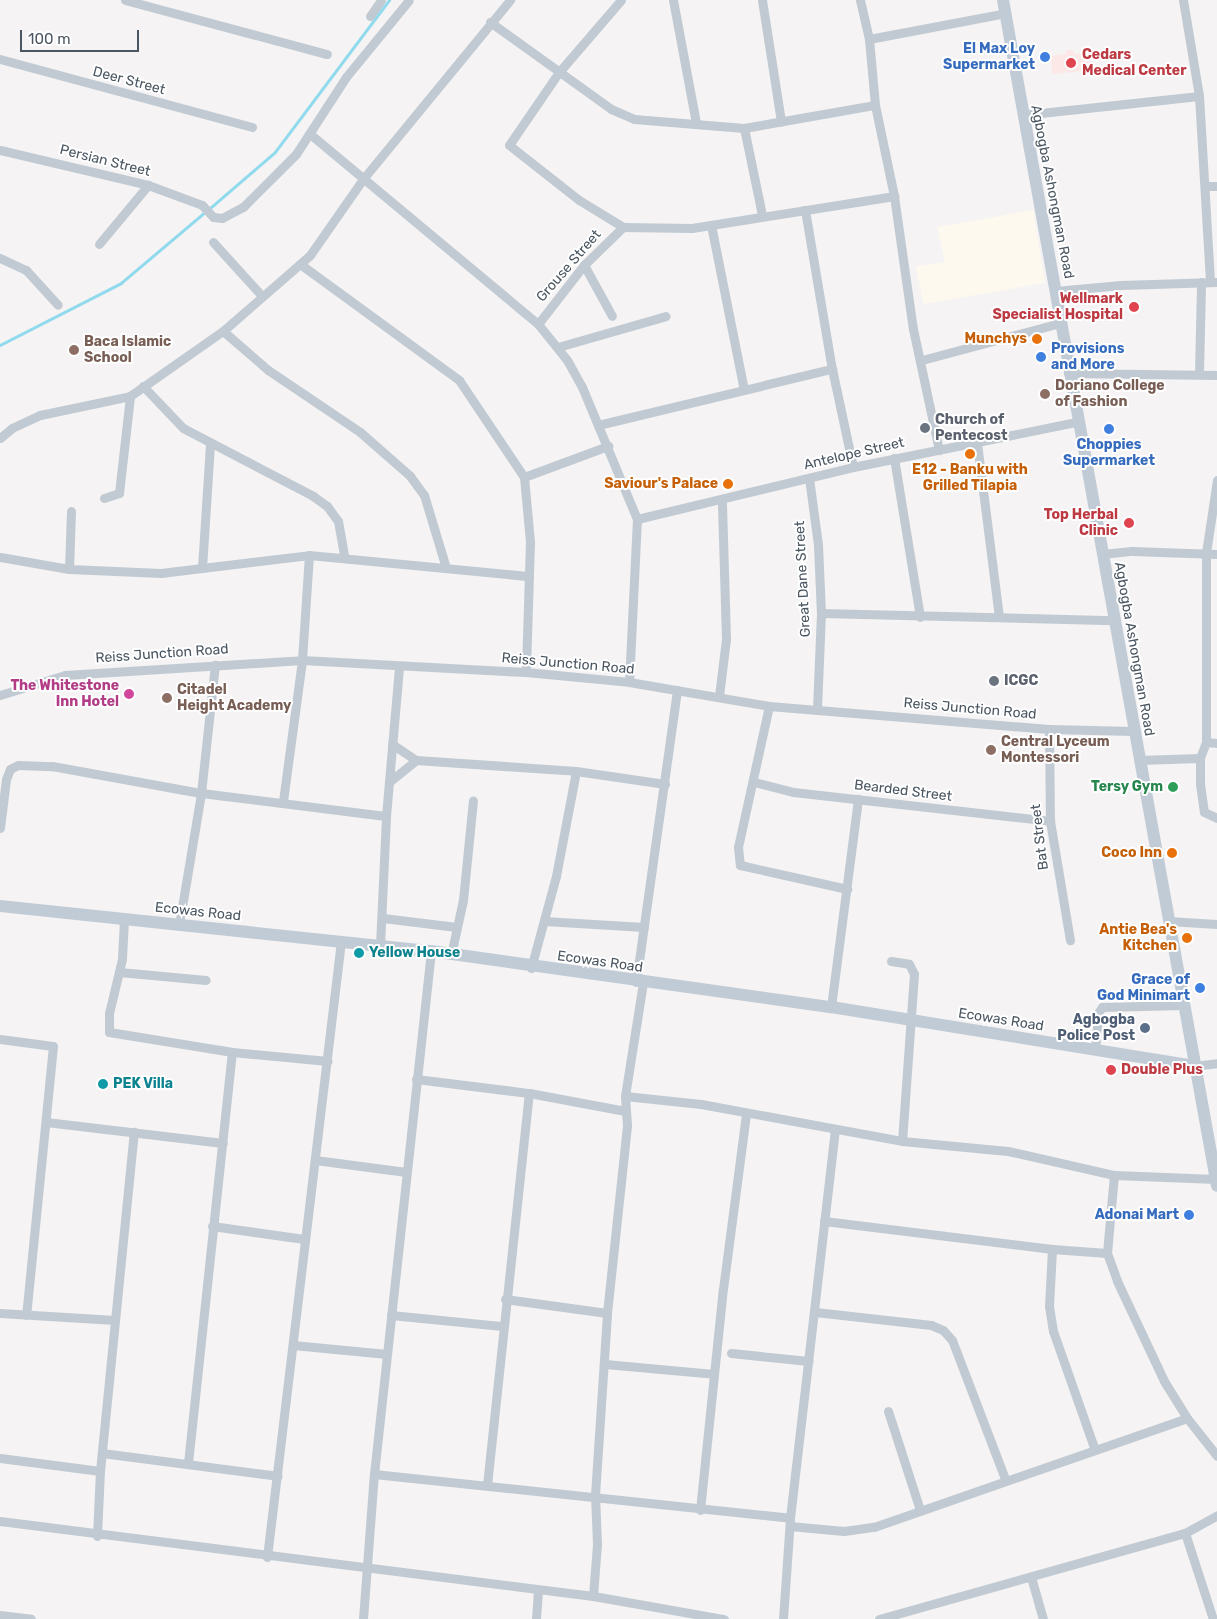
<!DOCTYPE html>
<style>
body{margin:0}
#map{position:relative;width:1217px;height:1619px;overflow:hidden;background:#f5f3f3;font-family:Rubik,sans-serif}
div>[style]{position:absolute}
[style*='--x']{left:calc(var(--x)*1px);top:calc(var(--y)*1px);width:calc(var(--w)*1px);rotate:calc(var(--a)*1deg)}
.commercial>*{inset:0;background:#fdf9ef}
.medical>*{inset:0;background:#fce8e6}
.stream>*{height:2.5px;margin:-1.25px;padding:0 1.25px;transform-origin:1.25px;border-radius:1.25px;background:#90daee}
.street>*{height:9px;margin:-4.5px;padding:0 4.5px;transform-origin:4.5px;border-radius:4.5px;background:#c1cad2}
.secondary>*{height:12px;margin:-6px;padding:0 6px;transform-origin:6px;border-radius:6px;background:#c1cbd6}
.dots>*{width:14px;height:14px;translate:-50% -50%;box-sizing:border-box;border:2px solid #fff;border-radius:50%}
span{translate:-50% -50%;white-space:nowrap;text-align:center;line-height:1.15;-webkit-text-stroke:4px #fff;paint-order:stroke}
.shop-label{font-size:14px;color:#366cbe;font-weight:700}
.right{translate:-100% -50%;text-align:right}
.left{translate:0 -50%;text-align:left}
.health-label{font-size:14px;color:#be3a42;font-weight:700}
.street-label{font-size:14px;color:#4a5661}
.food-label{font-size:14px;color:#c56008;font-weight:700}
.education-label{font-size:14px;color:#785e54;font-weight:700}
.worship-label{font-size:14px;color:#5b616d;font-weight:700}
.hotel-label{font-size:14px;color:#b23c85;font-weight:700}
.leisure-label{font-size:14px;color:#27864d;font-weight:700}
.culture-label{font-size:14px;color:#0d838f;font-weight:700}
.service-label{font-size:14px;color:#4e5e75;font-weight:700}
.scale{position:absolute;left:20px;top:30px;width:119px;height:22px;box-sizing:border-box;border:2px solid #4a5661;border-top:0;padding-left:6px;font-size:15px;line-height:18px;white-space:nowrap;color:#4a5661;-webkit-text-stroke:4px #fff;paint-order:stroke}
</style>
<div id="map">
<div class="commercial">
<div style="clip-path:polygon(1033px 210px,1045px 283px,923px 304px,916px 266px,945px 262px,937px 227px)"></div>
</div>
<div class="medical">
<div style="clip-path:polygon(1066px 50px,1073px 50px,1074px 54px,1090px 53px,1092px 70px,1052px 74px,1051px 56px,1066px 54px)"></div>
</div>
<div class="stream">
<div style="--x:209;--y:209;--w:87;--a:-40.8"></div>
<div style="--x:275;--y:152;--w:190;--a:-53.1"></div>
<div style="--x:0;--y:345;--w:136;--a:-27.1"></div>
<div style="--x:121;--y:283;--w:110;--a:-40.2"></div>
</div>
<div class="street">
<div style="--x:125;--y:0;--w:209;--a:15"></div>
<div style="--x:621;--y:0;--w:95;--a:130.7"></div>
<div style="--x:559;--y:72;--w:88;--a:124.4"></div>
<div style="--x:509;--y:145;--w:89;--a:38.2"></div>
<div style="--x:579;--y:200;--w:52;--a:31.5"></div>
<div style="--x:623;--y:227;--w:69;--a:0.8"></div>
<div style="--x:692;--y:228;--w:205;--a:-9"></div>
<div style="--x:673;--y:0;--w:125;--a:79.4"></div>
<div style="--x:762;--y:0;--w:123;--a:81.1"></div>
<div style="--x:860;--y:0;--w:40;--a:77"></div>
<div style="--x:1183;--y:0;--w:97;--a:80.5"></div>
<div style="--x:1199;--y:96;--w:186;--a:86.6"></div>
<div style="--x:370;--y:16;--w:19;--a:-55"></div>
<div style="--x:490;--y:22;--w:149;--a:35.7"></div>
<div style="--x:611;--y:109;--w:25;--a:23"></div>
<div style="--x:634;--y:119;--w:110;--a:4.7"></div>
<div style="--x:744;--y:128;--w:133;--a:-10"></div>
<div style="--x:875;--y:105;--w:93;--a:78.2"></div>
<div style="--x:894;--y:196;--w:134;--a:81.9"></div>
<div style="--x:913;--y:329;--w:124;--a:77.9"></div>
<div style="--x:0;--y:59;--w:261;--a:15.1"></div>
<div style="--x:875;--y:105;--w:66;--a:-95.2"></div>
<div style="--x:869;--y:39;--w:139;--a:-10.7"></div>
<div style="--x:1022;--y:115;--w:178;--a:-6.1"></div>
<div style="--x:744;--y:128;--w:89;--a:78.3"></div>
<div style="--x:310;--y:134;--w:297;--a:39.8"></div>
<div style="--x:538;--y:324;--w:46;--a:51.1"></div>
<div style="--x:567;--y:360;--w:31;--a:61"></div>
<div style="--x:582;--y:387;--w:143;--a:67.4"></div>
<div style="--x:637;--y:519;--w:163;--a:92.8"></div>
<div style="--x:0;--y:150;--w:152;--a:13.3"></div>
<div style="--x:148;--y:185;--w:58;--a:20.3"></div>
<div style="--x:202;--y:205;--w:16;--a:47"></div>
<div style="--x:213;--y:217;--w:9;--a:6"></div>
<div style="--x:222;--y:218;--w:24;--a:-28"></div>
<div style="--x:243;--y:207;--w:75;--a:-45"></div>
<div style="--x:296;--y:154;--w:92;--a:-57"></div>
<div style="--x:346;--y:77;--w:99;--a:-50.7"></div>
<div style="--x:1206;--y:186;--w:11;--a:0"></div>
<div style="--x:805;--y:210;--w:161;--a:80.4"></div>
<div style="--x:832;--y:369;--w:100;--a:77.9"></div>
<div style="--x:711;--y:225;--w:168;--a:78.7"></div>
<div style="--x:213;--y:242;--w:73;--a:47.8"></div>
<div style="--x:99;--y:244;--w:77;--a:-50.3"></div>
<div style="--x:0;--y:258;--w:29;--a:25"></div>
<div style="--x:26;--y:270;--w:47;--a:47.6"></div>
<div style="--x:300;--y:264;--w:197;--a:36.1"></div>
<div style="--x:459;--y:380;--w:117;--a:56.2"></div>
<div style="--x:524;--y:477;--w:65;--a:84.7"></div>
<div style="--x:530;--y:542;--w:130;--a:91.8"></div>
<div style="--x:584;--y:265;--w:58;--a:61.2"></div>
<div style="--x:1055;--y:291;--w:66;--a:-5.2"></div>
<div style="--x:1121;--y:285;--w:96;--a:-1.8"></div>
<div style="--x:538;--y:324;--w:75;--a:-52.1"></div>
<div style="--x:584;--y:265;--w:54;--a:-44.3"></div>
<div style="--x:223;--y:331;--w:60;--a:40.9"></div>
<div style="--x:268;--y:370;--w:111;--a:34"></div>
<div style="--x:360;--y:432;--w:67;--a:41.3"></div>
<div style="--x:410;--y:476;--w:24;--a:54"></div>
<div style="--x:424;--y:495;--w:76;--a:73.2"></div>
<div style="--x:558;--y:347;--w:112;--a:-16"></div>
<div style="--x:922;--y:360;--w:143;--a:-15"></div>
<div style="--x:1068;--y:373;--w:149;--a:0.8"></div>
<div style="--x:1199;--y:373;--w:91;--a:-88.7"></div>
<div style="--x:143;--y:386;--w:58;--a:46.4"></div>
<div style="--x:183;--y:428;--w:147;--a:27.6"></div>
<div style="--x:313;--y:496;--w:17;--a:36"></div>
<div style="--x:327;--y:506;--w:19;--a:54"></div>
<div style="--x:338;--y:521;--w:36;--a:80"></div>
<div style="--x:598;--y:425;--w:241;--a:-13.5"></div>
<div style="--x:0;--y:438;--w:16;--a:-40"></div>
<div style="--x:12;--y:428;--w:31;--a:-25"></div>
<div style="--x:40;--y:415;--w:92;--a:-11.9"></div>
<div style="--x:130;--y:396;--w:113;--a:-35"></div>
<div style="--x:223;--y:331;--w:116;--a:-41.1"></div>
<div style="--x:310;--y:255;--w:93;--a:-55.1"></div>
<div style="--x:363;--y:179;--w:232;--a:-50.6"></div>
<div style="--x:977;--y:443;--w:175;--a:82.8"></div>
<div style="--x:894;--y:458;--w:161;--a:80.7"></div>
<div style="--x:524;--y:477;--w:90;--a:-20.3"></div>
<div style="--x:809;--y:478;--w:68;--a:82.3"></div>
<div style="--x:818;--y:545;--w:68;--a:87.5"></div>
<div style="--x:821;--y:613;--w:97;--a:92.4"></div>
<div style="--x:1217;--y:480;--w:74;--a:98.6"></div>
<div style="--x:1206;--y:553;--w:189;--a:90"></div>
<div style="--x:1206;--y:742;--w:17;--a:111"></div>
<div style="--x:1200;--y:758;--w:26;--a:90"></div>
<div style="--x:1200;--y:784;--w:28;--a:82"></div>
<div style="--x:1204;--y:812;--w:14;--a:25"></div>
<div style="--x:104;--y:498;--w:16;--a:-18"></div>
<div style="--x:119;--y:493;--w:98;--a:-83.5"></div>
<div style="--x:637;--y:519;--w:222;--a:-13.5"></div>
<div style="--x:853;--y:467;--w:228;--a:-11.4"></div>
<div style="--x:1102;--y:554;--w:30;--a:-6"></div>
<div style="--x:1132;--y:551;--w:85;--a:2"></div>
<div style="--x:0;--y:557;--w:70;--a:9.9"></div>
<div style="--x:69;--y:569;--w:92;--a:2.5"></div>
<div style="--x:161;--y:573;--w:149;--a:-6.9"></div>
<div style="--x:309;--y:555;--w:221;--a:5.5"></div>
<div style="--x:202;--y:568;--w:123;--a:-86.3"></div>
<div style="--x:69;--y:569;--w:58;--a:-88"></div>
<div style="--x:821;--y:613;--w:293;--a:1.4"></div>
<div style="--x:0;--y:695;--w:68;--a:-17.1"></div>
<div style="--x:65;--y:675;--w:237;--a:-3.6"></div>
<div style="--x:302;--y:660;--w:224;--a:3.1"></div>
<div style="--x:526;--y:672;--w:103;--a:5.5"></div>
<div style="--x:629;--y:682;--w:142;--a:9.7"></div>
<div style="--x:769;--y:706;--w:281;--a:4.7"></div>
<div style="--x:1049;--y:729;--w:85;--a:1.3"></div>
<div style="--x:719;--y:696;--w:57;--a:-83"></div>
<div style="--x:726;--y:639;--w:138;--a:-91.7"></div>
<div style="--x:769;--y:706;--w:144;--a:102.4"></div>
<div style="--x:738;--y:847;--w:18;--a:84"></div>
<div style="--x:740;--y:865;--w:110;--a:12.6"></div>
<div style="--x:1049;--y:729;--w:92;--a:89.4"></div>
<div style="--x:1050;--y:821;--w:121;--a:80.5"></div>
<div style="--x:1206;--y:742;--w:11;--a:5"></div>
<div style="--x:392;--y:744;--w:29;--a:34"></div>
<div style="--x:416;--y:760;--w:160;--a:3.9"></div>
<div style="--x:576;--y:771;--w:90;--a:8.3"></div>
<div style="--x:1139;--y:760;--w:61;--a:-1.9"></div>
<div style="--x:389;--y:782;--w:35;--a:-39"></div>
<div style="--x:754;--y:782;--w:40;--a:14.4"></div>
<div style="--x:793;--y:792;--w:259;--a:6.4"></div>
<div style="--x:283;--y:801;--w:142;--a:-82.3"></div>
<div style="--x:302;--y:660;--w:105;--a:-86.2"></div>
<div style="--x:0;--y:828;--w:49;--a:-83"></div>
<div style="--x:6;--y:779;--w:11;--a:-68"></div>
<div style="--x:10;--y:769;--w:9;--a:-27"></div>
<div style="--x:18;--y:765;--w:34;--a:2"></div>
<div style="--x:52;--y:766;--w:151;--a:10.3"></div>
<div style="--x:201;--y:793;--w:186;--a:7.1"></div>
<div style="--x:383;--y:918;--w:74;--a:7"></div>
<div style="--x:124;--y:920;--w:39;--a:93"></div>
<div style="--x:122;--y:959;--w:56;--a:103.5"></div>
<div style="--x:109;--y:1013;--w:19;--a:90"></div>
<div style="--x:109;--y:1032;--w:125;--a:9.2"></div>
<div style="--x:232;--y:1052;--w:96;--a:5.4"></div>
<div style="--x:544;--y:921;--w:100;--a:3.4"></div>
<div style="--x:1168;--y:921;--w:49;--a:3.5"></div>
<div style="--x:179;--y:925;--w:134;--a:-80.5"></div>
<div style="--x:201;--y:793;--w:129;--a:-83.8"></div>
<div style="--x:380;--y:945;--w:129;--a:-87.3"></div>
<div style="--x:386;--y:816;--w:150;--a:-85"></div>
<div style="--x:451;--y:955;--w:56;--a:-77.7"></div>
<div style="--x:463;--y:900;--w:100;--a:-84.3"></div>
<div style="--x:891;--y:961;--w:18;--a:9"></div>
<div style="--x:909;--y:964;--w:11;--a:63"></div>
<div style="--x:914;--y:974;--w:167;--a:94.1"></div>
<div style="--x:531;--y:968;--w:95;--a:-74.8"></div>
<div style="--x:556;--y:876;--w:107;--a:-79.2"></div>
<div style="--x:119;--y:972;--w:87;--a:5.3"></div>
<div style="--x:636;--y:982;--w:295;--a:-82"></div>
<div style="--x:831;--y:1007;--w:210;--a:-82.6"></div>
<div style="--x:0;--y:1039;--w:53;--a:7.5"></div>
<div style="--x:53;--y:1046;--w:270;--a:95.7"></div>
<div style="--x:1095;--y:1050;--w:37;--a:-85"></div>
<div style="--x:1098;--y:1013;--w:7;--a:-56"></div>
<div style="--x:1102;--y:1007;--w:81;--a:-1.4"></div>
<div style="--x:1194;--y:1066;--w:23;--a:-7"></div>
<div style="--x:416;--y:1079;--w:114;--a:7.1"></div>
<div style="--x:529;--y:1093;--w:98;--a:10.6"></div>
<div style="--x:625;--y:1096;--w:76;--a:6"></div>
<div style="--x:701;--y:1104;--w:204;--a:10.4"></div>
<div style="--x:902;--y:1141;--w:106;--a:5.4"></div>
<div style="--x:1008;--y:1151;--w:109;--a:12.8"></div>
<div style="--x:1114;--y:1175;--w:102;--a:2.2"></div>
<div style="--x:46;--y:1122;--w:178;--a:6.8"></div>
<div style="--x:315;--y:1160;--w:92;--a:7.5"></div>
<div style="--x:824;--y:1221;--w:230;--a:7"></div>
<div style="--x:1052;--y:1249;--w:55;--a:4.2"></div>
<div style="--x:1107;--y:1253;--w:78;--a:-84.9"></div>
<div style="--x:212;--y:1226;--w:93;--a:8"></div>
<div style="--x:1052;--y:1249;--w:57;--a:93"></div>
<div style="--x:1049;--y:1306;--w:25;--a:81"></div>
<div style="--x:1053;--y:1331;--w:126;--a:70.6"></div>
<div style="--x:1107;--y:1253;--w:30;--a:70"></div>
<div style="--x:1117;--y:1281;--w:110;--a:64.8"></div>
<div style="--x:1164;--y:1381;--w:44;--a:58.1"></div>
<div style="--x:1187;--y:1418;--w:48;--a:51.7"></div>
<div style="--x:505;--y:1299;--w:103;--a:7.8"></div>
<div style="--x:815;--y:1312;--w:117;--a:6.4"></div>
<div style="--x:931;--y:1325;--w:13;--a:23"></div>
<div style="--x:943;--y:1330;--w:13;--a:48"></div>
<div style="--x:952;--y:1340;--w:149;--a:69.1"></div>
<div style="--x:0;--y:1313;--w:115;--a:3.5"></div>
<div style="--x:391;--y:1315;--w:112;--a:5.7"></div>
<div style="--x:293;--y:1345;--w:94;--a:5.5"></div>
<div style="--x:731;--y:1353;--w:78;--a:5.9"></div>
<div style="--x:605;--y:1364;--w:109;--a:5.2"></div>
<div style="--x:888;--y:1411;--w:104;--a:72.1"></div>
<div style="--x:102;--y:1453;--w:177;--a:7.4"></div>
<div style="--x:0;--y:1458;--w:101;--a:7.4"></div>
<div style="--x:188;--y:1463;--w:413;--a:-83.9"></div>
<div style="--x:374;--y:1474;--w:418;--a:6"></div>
<div style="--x:487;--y:1485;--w:394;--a:-83.9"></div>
<div style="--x:700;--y:1510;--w:222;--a:-84.1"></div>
<div style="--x:723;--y:1289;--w:177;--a:-82.5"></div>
<div style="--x:0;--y:1521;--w:598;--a:7.21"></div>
<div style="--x:593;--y:1596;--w:133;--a:10"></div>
<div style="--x:790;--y:1526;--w:54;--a:5.3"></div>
<div style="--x:844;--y:1531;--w:30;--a:-8"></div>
<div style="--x:874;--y:1527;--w:331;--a:-19.2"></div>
<div style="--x:1185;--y:1533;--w:90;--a:72"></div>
<div style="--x:97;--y:1536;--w:65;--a:-87.4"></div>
<div style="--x:100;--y:1471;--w:341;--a:-84.3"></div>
<div style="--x:267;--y:1557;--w:620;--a:-83.15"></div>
<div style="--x:1031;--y:1577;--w:44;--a:74.1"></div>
<div style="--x:593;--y:1596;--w:52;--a:-85.6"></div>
<div style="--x:597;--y:1544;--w:49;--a:-92.3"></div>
<div style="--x:595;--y:1495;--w:182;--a:-86.2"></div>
<div style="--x:607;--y:1313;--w:189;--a:-83.9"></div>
<div style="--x:627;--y:1125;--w:29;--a:-94"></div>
<div style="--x:625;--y:1096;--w:115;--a:-81"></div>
<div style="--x:0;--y:1615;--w:31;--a:7"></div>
<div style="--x:363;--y:1619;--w:145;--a:-85.7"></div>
<div style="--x:374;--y:1474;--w:526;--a:-83.78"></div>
<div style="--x:536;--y:1619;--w:29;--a:-86"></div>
<div style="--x:783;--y:1619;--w:101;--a:-86"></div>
<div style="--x:790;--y:1518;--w:390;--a:-83.4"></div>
<div style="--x:879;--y:1619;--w:318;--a:-15.7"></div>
<div style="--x:1185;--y:1533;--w:37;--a:-29"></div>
</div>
<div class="secondary">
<div style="--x:1003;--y:0;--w:1205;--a:79.77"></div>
<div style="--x:0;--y:906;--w:433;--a:6"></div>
<div style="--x:431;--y:951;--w:404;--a:8"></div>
<div style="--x:831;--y:1007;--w:368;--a:9.2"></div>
</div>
<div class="dots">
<div style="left:1045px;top:57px;background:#3f7fe0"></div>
<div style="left:1071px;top:63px;background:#e0444e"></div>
<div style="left:1134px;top:307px;background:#e0444e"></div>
<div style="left:1037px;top:339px;background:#e8710a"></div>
<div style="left:74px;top:350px;background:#8d6e63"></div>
<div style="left:1041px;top:357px;background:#3f7fe0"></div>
<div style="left:1045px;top:394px;background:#8d6e63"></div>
<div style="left:925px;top:428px;background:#6b7280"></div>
<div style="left:1109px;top:429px;background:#3f7fe0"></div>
<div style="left:970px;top:454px;background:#e8710a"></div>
<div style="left:728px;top:484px;background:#e8710a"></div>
<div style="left:1129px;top:523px;background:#e0444e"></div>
<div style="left:994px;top:681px;background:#6b7280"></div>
<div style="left:129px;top:694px;background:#d1479c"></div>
<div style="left:167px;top:698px;background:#8d6e63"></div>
<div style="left:991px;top:750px;background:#8d6e63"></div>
<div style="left:1173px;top:787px;background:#2e9e5b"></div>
<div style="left:1172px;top:853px;background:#e8710a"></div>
<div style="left:1187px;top:938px;background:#e8710a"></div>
<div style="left:359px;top:953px;background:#0f9aa8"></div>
<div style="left:1200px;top:988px;background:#3f7fe0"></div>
<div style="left:1145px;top:1028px;background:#5c6f8a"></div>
<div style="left:1111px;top:1070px;background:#e0444e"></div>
<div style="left:103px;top:1084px;background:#0f9aa8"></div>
<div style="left:1189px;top:1215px;background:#3f7fe0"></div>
</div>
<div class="shop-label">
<span class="right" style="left:1035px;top:57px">El Max Loy<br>Supermarket</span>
<span class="left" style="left:1051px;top:357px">Provisions<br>and More</span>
<span style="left:1109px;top:453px">Choppies<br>Supermarket</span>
<span class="right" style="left:1190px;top:988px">Grace of<br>God Minimart</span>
<span class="right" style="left:1179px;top:1215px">Adonai Mart</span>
</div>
<div class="health-label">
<span class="left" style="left:1082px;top:63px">Cedars<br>Medical Center</span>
<span class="right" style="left:1123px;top:307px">Wellmark<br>Specialist Hospital</span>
<span class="right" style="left:1118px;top:523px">Top Herbal<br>Clinic</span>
<span class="left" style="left:1121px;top:1070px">Double Plus</span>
</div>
<div class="street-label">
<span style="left:129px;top:81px;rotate:15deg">Deer Street</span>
<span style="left:105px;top:161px;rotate:14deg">Persian Street</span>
<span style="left:1052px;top:192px;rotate:79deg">Agbogba Ashongman Road</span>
<span style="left:569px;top:266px;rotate:-49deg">Grouse Street</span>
<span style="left:854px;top:454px;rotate:-13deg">Antelope Street</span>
<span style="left:803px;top:579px;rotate:-93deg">Great Dane Street</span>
<span style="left:1134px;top:649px;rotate:80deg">Agbogba Ashongman Road</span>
<span style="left:162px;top:654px;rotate:-4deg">Reiss Junction Road</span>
<span style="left:568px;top:664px;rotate:5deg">Reiss Junction Road</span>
<span style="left:970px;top:709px;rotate:5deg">Reiss Junction Road</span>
<span style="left:903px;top:791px;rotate:7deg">Bearded Street</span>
<span style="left:1040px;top:837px;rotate:-97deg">Bat Street</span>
<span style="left:198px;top:912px;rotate:6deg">Ecowas Road</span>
<span style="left:600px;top:962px;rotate:8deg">Ecowas Road</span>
<span style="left:1001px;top:1020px;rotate:9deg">Ecowas Road</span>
</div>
<div class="food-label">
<span class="right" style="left:1027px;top:339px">Munchys</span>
<span style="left:970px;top:478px">E12 - Banku with<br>Grilled Tilapia</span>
<span class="right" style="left:718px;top:484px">Saviour's Palace</span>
<span class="right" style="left:1162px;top:853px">Coco Inn</span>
<span class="right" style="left:1177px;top:938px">Antie Bea's<br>Kitchen</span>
</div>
<div class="education-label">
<span class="left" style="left:84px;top:350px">Baca Islamic<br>School</span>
<span class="left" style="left:1055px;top:394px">Doriano College<br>of Fashion</span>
<span class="left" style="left:177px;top:698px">Citadel<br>Height Academy</span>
<span class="left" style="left:1001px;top:750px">Central Lyceum<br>Montessori</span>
</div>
<div class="worship-label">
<span class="left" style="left:935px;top:428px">Church of<br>Pentecost</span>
<span class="left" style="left:1004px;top:681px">ICGC</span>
</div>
<div class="hotel-label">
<span class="right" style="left:119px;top:694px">The Whitestone<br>Inn Hotel</span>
</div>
<div class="leisure-label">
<span class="right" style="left:1163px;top:787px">Tersy Gym</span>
</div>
<div class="culture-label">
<span class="left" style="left:369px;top:953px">Yellow House</span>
<span class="left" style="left:113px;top:1084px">PEK Villa</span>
</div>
<div class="service-label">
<span class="right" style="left:1135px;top:1028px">Agbogba<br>Police Post</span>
</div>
<div class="scale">100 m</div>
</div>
